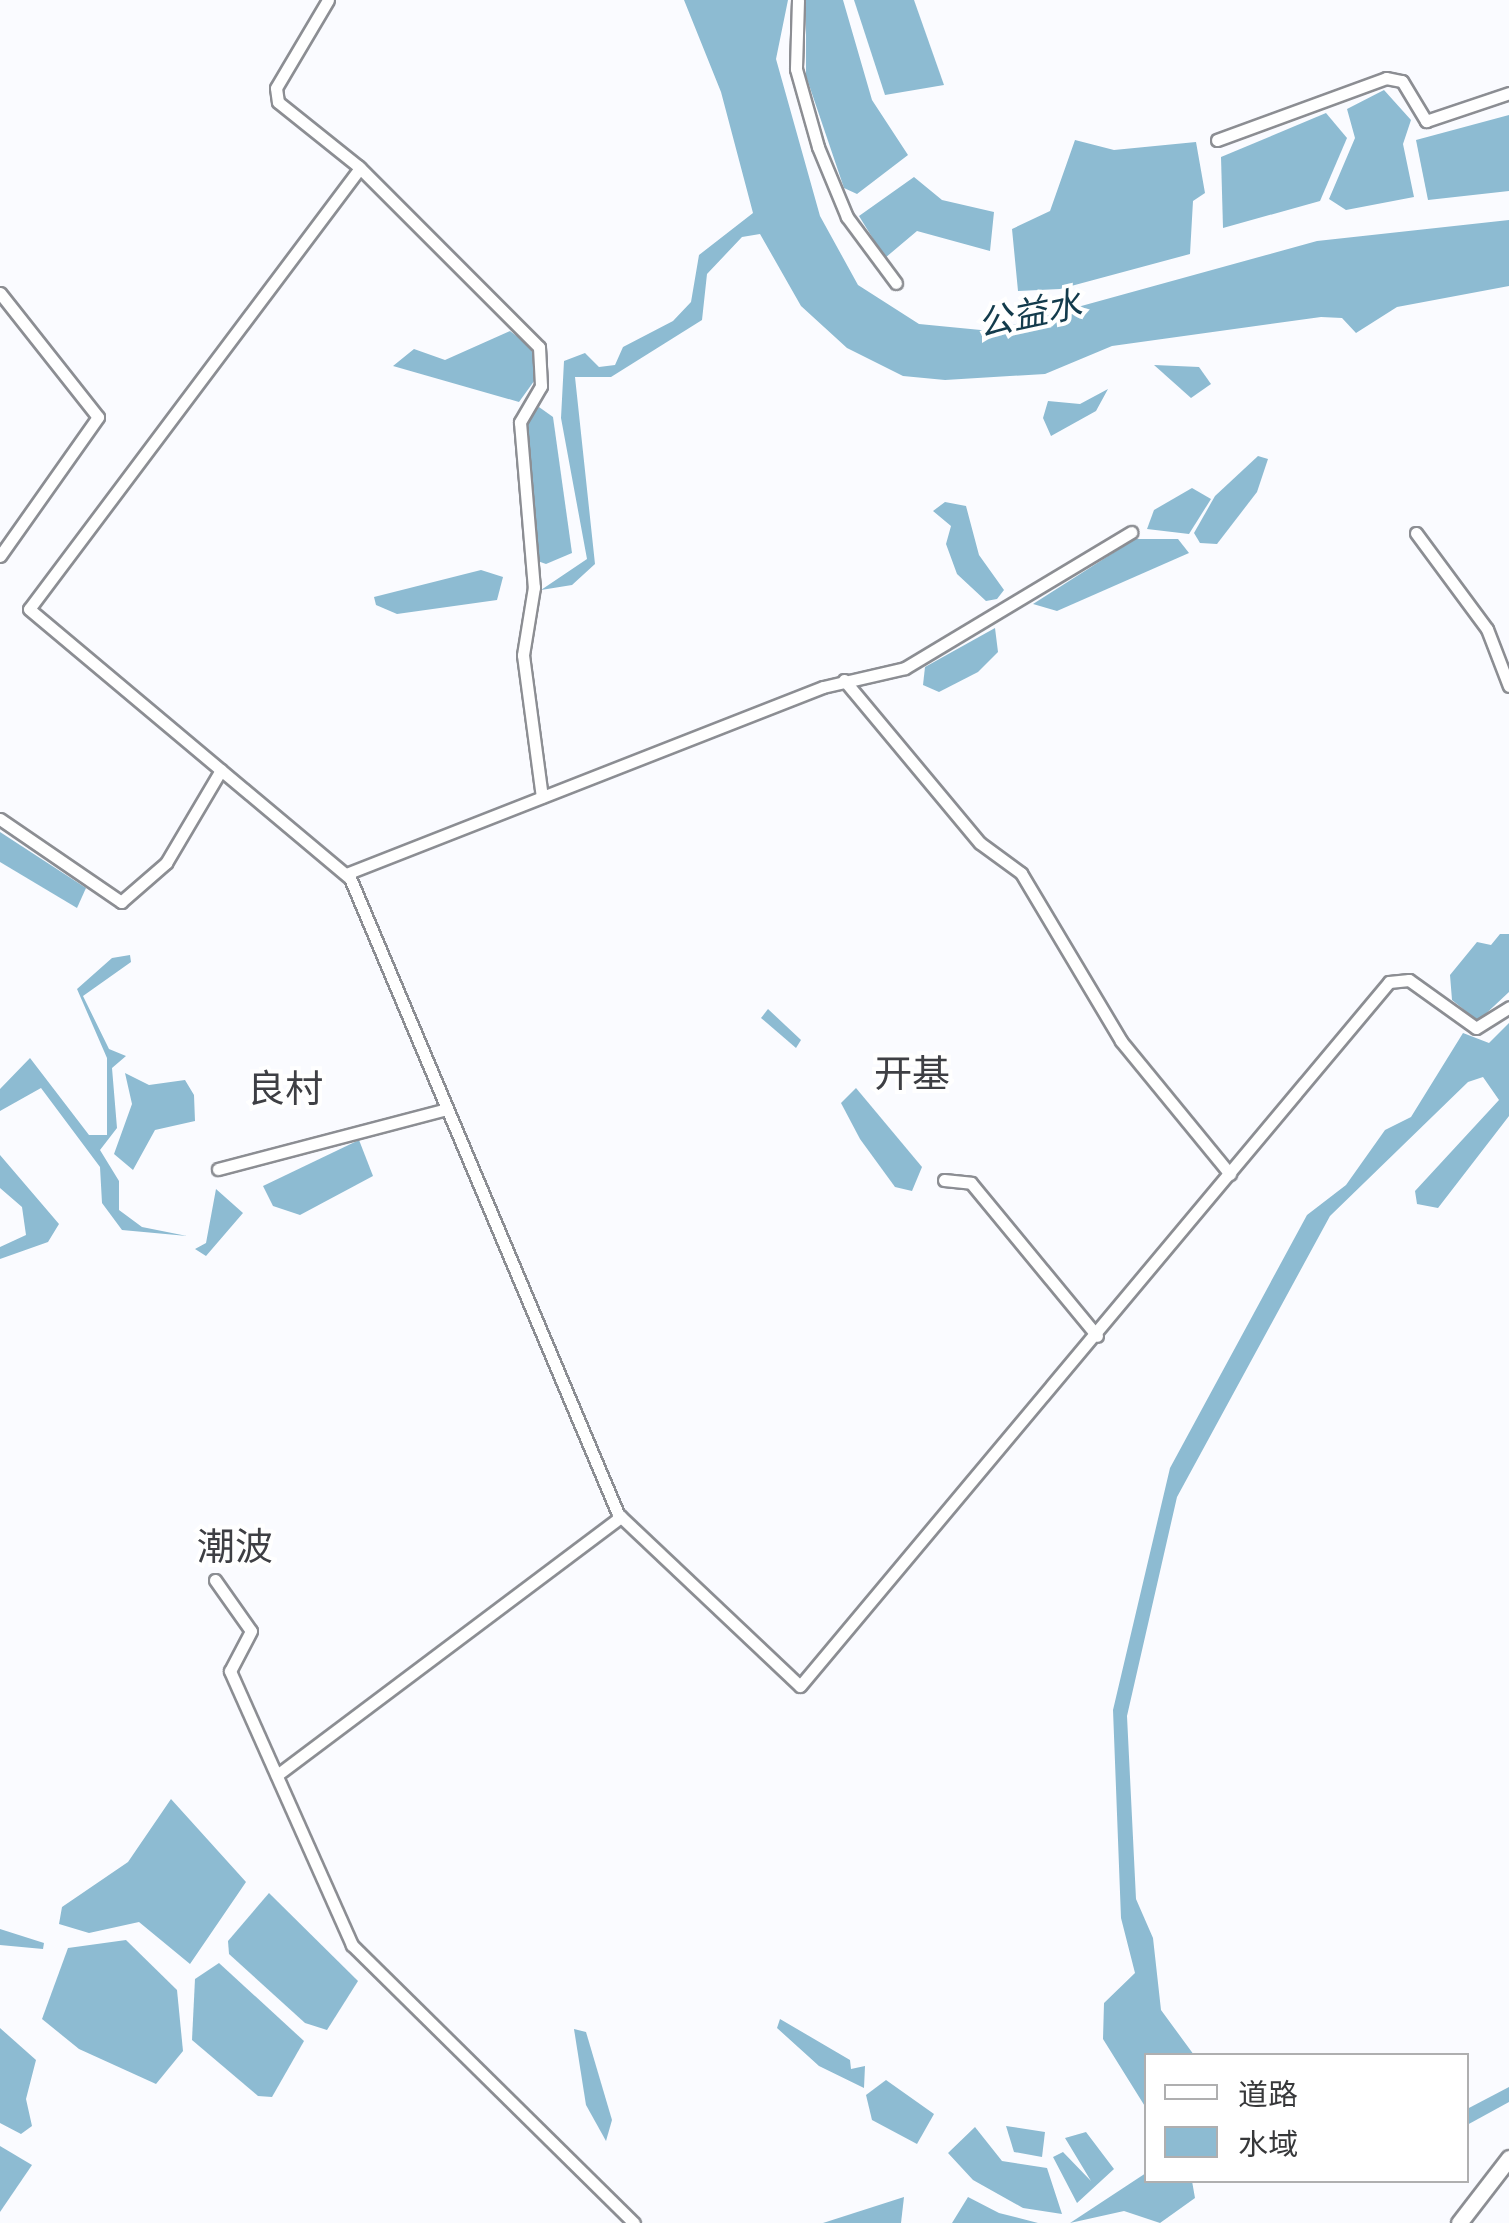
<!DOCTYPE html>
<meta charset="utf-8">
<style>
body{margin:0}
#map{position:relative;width:1509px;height:2223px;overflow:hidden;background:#fafbff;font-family:"Exo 2","Noto Sans SC",sans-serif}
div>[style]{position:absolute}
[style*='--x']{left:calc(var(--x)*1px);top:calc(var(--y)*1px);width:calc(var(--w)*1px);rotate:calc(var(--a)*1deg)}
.water>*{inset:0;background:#8dbbd2}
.roads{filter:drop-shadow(2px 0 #8c8e93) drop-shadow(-2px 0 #8c8e93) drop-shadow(0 2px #8c8e93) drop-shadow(0 -2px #8c8e93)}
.street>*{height:11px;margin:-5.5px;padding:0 5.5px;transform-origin:5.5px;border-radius:5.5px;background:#fff}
.secondary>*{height:15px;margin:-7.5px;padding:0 7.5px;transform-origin:7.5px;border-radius:7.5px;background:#fff}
span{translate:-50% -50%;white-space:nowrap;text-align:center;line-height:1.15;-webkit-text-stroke:8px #fff;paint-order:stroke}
.water-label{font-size:35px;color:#133b4c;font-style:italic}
.quarter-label{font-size:38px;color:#3e3f44}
.legend{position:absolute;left:1144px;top:2053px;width:325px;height:130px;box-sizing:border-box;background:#fff;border:2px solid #afafb0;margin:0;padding:12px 18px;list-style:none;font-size:30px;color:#37383a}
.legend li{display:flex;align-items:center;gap:20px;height:50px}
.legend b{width:50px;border:2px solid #afafb0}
</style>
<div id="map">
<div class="water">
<div style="clip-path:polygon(684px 0,788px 0,776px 59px,820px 216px,858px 285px,919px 324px,991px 331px,1317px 241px,1509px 220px,1509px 286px,1397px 307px,1356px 333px,1342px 318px,1321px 317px,1112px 346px,1045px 374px,945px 380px,903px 376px,847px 348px,801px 306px,760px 234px,742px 237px,707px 274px,702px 320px,611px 377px,575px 377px,595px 564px,572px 585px,541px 590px,587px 559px,561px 418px,564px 361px,585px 353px,599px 367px,615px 365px,623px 347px,673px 321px,691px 302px,699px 255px,753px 213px,721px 92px)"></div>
<div style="clip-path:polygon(806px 0,843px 0,872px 100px,908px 155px,857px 194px,844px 188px,806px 76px)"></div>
<div style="clip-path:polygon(854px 0,914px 0,944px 85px,885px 95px)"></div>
<div style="clip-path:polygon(1384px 90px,1411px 120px,1403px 144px,1414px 197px,1346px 210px,1329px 199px,1355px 138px,1347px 109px)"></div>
<div style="clip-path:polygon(1326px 113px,1347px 138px,1320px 201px,1223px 228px,1221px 157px)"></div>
<div style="clip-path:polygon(1509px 115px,1509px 191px,1428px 200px,1416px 140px)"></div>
<div style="clip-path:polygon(1075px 140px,1114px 150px,1196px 142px,1205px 193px,1193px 201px,1190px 254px,1060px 289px,1018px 291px,1012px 229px,1050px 211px)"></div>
<div style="clip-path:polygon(914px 177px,942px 200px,994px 212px,990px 251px,917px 231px,885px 258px,859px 216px)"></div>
<div style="clip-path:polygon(510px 331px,531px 347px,537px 377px,519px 402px,393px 366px,414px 349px,445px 360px)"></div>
<div style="clip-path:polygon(1154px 365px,1199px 367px,1211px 384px,1191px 398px)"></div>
<div style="clip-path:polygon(1108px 389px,1096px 411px,1051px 436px,1043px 418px,1048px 401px,1080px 404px)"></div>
<div style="clip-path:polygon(539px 407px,553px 417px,572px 553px,546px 564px,532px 559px,527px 422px)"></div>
<div style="clip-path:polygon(1258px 456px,1268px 459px,1257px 492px,1217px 544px,1200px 543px,1194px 533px,1215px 496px)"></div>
<div style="clip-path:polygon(1192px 488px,1211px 499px,1189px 534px,1147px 529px,1154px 510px)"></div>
<div style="clip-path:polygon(945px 502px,966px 506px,979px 555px,1004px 590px,997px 599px,986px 601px,957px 574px,946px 544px,951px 526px,933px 511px)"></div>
<div style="clip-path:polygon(1135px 539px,1178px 539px,1189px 553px,1057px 611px,1033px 604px)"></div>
<div style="clip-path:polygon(481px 570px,503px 577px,497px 600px,397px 614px,376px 605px,374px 597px)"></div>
<div style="clip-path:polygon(995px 628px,998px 652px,978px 672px,939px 692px,923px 685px,925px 667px)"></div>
<div style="clip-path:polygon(0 832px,86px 888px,77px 908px,0 862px)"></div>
<div style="clip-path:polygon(1500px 934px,1509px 934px,1509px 992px,1478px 1021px,1452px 1000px,1450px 975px,1477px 942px,1491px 945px)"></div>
<div style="clip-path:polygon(130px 955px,131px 962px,83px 996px,109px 1049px,126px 1056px,112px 1068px,117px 1128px,100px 1150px,119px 1181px,119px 1210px,142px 1227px,187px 1236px,122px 1230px,102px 1203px,100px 1167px,41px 1088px,0 1111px,0 1089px,30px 1058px,89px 1135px,107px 1135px,107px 1058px,77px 989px,112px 958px)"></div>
<div style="clip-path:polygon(768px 1009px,801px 1040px,796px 1048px,761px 1018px)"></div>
<div style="clip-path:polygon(1509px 1023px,1509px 1116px,1438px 1208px,1417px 1204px,1415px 1191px,1499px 1100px,1483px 1077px,1468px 1082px,1330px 1216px,1177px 1497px,1127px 1716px,1136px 1899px,1153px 1938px,1161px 2010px,1194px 2055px,1146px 2056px,1146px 2108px,1103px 2039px,1104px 2003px,1135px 1973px,1121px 1918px,1113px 1710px,1170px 1468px,1307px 1215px,1346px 1185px,1385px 1130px,1411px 1117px,1463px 1033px,1489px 1043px)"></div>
<div style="clip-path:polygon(125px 1073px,149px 1085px,185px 1080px,194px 1095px,195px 1121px,155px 1130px,133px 1170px,114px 1154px,132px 1104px)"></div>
<div style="clip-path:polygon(856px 1088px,922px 1167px,912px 1191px,895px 1187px,860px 1139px,841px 1103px)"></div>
<div style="clip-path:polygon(359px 1140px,373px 1176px,300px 1215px,273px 1206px,263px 1186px)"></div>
<div style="clip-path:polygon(0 1155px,59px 1224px,48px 1242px,0 1259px,0 1247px,26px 1235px,22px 1207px,0 1188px)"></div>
<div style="clip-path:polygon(216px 1189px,243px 1213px,206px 1256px,195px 1249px,206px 1243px)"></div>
<div style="clip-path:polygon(171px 1799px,246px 1882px,190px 1964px,139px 1922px,89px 1933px,59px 1924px,62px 1907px,128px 1862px)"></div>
<div style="clip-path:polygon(269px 1893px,358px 1981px,327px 2030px,305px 2023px,229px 1954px,228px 1941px)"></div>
<div style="clip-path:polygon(0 1929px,44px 1943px,43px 1949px,0 1945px)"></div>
<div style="clip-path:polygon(126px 1940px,177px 1990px,183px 2051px,156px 2084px,79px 2049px,42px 2019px,68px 1948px)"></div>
<div style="clip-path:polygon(219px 1963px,304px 2041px,272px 2097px,258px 2096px,192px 2040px,195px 1979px)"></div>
<div style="clip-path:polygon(780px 2019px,850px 2060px,851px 2069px,865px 2066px,864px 2088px,819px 2066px,777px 2028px)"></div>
<div style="clip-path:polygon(0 2028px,36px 2060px,26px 2099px,32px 2126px,21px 2134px,0 2123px)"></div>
<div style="clip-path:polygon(574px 2029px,586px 2032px,612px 2120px,606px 2141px,586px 2105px)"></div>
<div style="clip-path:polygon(886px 2080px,934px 2114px,917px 2144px,872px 2120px,866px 2095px)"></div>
<div style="clip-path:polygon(1509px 2087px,1509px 2102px,1467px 2125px,1467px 2109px)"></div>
<div style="clip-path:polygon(1006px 2126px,1045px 2132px,1042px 2157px,1014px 2152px)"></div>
<div style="clip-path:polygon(975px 2127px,1002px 2161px,1047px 2168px,1062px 2214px,1023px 2208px,973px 2180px,948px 2153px)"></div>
<div style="clip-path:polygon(1086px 2132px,1114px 2169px,1077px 2203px,1053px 2157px,1063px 2152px,1091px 2181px,1065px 2138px)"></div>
<div style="clip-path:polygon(0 2146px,32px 2165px,0 2212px)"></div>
<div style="clip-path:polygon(1146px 2173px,1146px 2180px,1192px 2181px,1195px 2198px,1160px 2223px,1124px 2211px,1070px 2223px)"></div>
<div style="clip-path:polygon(904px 2197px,901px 2223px,823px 2223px)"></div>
<div style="clip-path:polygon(968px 2197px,999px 2213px,1038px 2223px,952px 2223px)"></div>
</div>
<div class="roads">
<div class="street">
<div style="--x:328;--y:0;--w:102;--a:120.6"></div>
<div style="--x:276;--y:88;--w:14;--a:82"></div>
<div style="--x:278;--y:102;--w:102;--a:38.7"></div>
<div style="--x:358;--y:166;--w:256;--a:45"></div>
<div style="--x:539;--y:347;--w:39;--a:87"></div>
<div style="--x:541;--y:386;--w:42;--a:120.3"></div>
<div style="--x:520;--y:422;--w:166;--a:85.2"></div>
<div style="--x:534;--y:587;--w:69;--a:99.2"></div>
<div style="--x:523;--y:655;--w:143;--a:82.4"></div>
<div style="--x:798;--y:0;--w:69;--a:91.7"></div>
<div style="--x:796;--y:69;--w:81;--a:74.2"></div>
<div style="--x:818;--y:147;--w:76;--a:67.5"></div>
<div style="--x:847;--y:217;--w:82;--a:53.4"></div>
<div style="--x:1217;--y:140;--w:180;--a:-20.1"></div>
<div style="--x:1386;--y:78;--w:16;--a:11"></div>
<div style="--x:1402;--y:81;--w:47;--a:59"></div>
<div style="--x:1426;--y:121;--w:88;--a:-18.6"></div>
<div style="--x:360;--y:168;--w:551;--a:126.89"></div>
<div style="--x:29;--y:609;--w:419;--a:40"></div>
<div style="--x:350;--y:878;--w:690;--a:67.15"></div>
<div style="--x:618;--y:1514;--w:250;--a:43.4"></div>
<div style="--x:800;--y:1686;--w:918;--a:-50.08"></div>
<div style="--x:1389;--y:982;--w:20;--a:-6"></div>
<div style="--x:1409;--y:980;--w:82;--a:35.6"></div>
<div style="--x:1476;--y:1028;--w:39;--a:-32"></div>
<div style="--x:0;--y:293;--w:158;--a:51.7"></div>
<div style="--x:98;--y:417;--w:170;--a:125.2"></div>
<div style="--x:1416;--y:533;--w:119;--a:53.5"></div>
<div style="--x:1487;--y:629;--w:61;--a:68.9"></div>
<div style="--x:844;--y:680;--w:212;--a:50.2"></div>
<div style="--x:980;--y:843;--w:51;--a:36.2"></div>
<div style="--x:1021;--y:873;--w:196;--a:59.2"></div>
<div style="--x:1121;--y:1041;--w:172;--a:50.7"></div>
<div style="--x:0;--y:819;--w:147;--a:34.4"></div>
<div style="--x:121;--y:902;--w:60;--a:-40.9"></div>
<div style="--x:166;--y:863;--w:108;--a:-59.4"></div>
<div style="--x:346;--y:874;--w:512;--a:-21.41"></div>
<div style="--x:823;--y:687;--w:84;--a:-13"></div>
<div style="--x:905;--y:668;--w:264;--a:-31"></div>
<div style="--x:218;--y:1169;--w:236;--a:-14.7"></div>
<div style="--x:944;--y:1180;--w:27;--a:6"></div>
<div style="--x:971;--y:1183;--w:198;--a:50.5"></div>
<div style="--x:215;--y:1580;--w:62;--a:54.8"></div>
<div style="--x:251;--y:1631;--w:45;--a:117.7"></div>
<div style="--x:230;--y:1671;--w:300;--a:66"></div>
<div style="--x:352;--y:1945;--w:396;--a:44.6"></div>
<div style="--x:277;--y:1775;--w:430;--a:-36.9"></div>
</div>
<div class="secondary">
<div style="--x:1459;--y:2223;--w:82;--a:-52.4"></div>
</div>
</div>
<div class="water-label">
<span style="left:1029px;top:312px;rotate:-12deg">公益水</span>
</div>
<div class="quarter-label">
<span style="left:912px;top:1073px">开基</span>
<span style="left:285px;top:1088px">良村</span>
<span style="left:235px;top:1546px">潮波</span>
</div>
<ul class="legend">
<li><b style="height:12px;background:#fff"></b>道路</li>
<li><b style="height:28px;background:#8dbbd2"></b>水域</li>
</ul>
</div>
